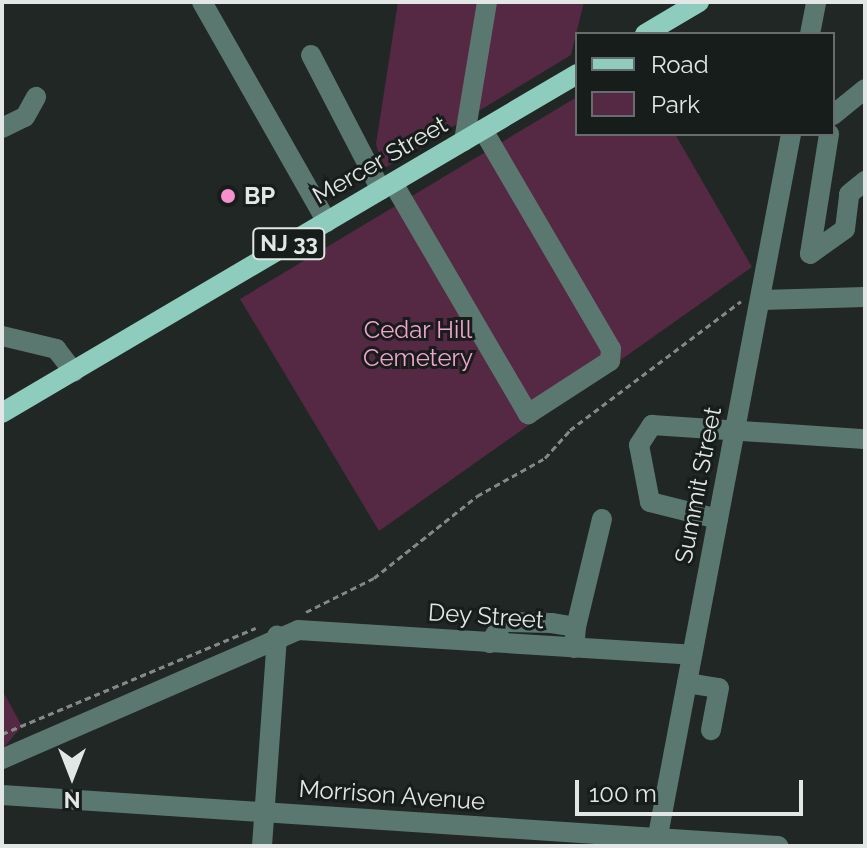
<!DOCTYPE html>
<style>
body{margin:0}
#map{position:relative;width:867px;height:848px;overflow:hidden;background:#202725;font-family:Raleway,sans-serif}
div>[style]{position:absolute}
[style*='--x']{left:calc(var(--x)*1px);top:calc(var(--y)*1px);width:calc(var(--w)*1px);rotate:calc(var(--a)*1deg)}
.green>*{inset:0;background:#552843}
.path>*{height:3px;margin-top:-1.5px;transform-origin:0;background:repeating-linear-gradient(90deg,#848988 0 6px,transparent 0 10px)}
.minor>*{height:20px;margin:-10px;padding:0 10px;transform-origin:10px;border-radius:10px;background:#5b7870}
.major>*{height:20px;margin:-10px;padding:0 10px;transform-origin:10px;border-radius:10px;background:#8ecdbd}
.dots>*{width:22px;height:22px;translate:-50% -50%;box-sizing:border-box;border:4px solid #171d1b;border-radius:50%}
span{translate:-50% -50%;white-space:nowrap;text-align:center;line-height:1.15;-webkit-text-stroke:6px #171d1b;paint-order:stroke}
.shield-label span{padding:2px 6px;background:#171d1b;border:2px solid;border-radius:6px;-webkit-text-stroke-width:0}
.shield-label{font-size:22px;color:#e2e6e5;font-weight:700}
.street-label{font-size:24px;color:#e2e6e5}
.poi-label{font-size:24px;color:#e2e6e5;font-weight:700}
.left{translate:0 -50%;text-align:left}
.park-label{font-size:24px;color:#f3a3d0}
.frame{position:absolute;inset:0;border:4px solid #e2e6e5;pointer-events:none}
.legend{position:absolute;left:575px;top:32px;width:260px;height:104px;box-sizing:border-box;background:#171d1b;border:2px solid #686d6c;margin:0;padding:10px 14px;list-style:none;font-size:24px;color:#e2e6e5}
.legend li{display:flex;align-items:center;gap:16px;height:40px}
.legend b{width:40px;border:2px solid #686d6c}
.north{position:absolute;left:32px;top:736px;width:80px;height:80px;-webkit-text-stroke:6px #171d1b;paint-order:stroke;rotate:180deg;font-size:22px;font-weight:700;line-height:32px;text-align:center;color:#e2e6e5}
.north::after{content:'';display:block;margin:auto;width:28px;height:36px;background:#e2e6e5;clip-path:polygon(50% 0,100% 100%,50% 72%,0 100%)}
.scale{position:absolute;left:575px;top:780px;width:228px;height:36px;box-sizing:border-box;border:4px solid #e2e6e5;border-top:0;padding-left:10px;font-size:24px;line-height:28px;white-space:nowrap;color:#e2e6e5;-webkit-text-stroke:6px #171d1b;paint-order:stroke}
</style>
<div id="map">
<div class="green">
<div style="clip-path:polygon(398px 2px,584px 2px,571px 55px,383px 169px,376px 144px)"></div>
<div style="clip-path:polygon(577px 97px,577px 134px,675px 134px,752px 267px,379px 531px,240px 299px)"></div>
<div style="clip-path:polygon(2px 690px,22px 726px,2px 750px)"></div>
</div>
<div class="path">
<div style="--x:306;--y:612;--w:76;--a:-26.6"></div>
<div style="--x:374;--y:578;--w:132;--a:-38.5"></div>
<div style="--x:477;--y:496;--w:78;--a:-29.2"></div>
<div style="--x:545;--y:458;--w:38;--a:-48"></div>
<div style="--x:570;--y:430;--w:214;--a:-37"></div>
<div style="--x:2;--y:734;--w:275;--a:-22.7"></div>
</div>
<div class="minor">
<div style="--x:202;--y:2;--w:253;--a:60.4"></div>
<div style="--x:810;--y:34;--w:33;--a:-79"></div>
<div style="--x:311;--y:55;--w:152;--a:62.6"></div>
<div style="--x:833;--y:115;--w:41;--a:-39.1"></div>
<div style="--x:2;--y:128;--w:25;--a:-26"></div>
<div style="--x:25;--y:117;--w:23;--a:-61"></div>
<div style="--x:829;--y:134;--w:121;--a:99"></div>
<div style="--x:810;--y:254;--w:43;--a:-35.5"></div>
<div style="--x:845;--y:229;--w:35;--a:-83"></div>
<div style="--x:849;--y:194;--w:21;--a:-39"></div>
<div style="--x:464;--y:141;--w:141;--a:-80.6"></div>
<div style="--x:393;--y:183;--w:268;--a:59.7"></div>
<div style="--x:528;--y:414;--w:98;--a:-32.9"></div>
<div style="--x:610;--y:361;--w:12;--a:-85"></div>
<div style="--x:611;--y:349;--w:254;--a:-120.3"></div>
<div style="--x:760;--y:300;--w:105;--a:-1.6"></div>
<div style="--x:2;--y:336;--w:56;--a:13.5"></div>
<div style="--x:56;--y:349;--w:29;--a:52"></div>
<div style="--x:718;--y:519;--w:70;--a:-166"></div>
<div style="--x:650;--y:502;--w:58;--a:-100.9"></div>
<div style="--x:639;--y:445;--w:24;--a:-57"></div>
<div style="--x:652;--y:425;--w:213;--a:3.8"></div>
<div style="--x:576;--y:627;--w:111;--a:-76.5"></div>
<div style="--x:490;--y:643;--w:25;--a:-58"></div>
<div style="--x:503;--y:622;--w:48;--a:1.2"></div>
<div style="--x:551;--y:623;--w:25;--a:9"></div>
<div style="--x:576;--y:627;--w:21;--a:95"></div>
<div style="--x:687;--y:683;--w:32;--a:9"></div>
<div style="--x:719;--y:688;--w:43;--a:100.8"></div>
<div style="--x:2;--y:759;--w:323;--a:-23.5"></div>
<div style="--x:298;--y:630;--w:395;--a:3.6"></div>
<div style="--x:2;--y:795;--w:778;--a:3.76"></div>
<div style="--x:262;--y:846;--w:211;--a:-85.9"></div>
<div style="--x:656;--y:846;--w:725;--a:-79.26"></div>
</div>
<div class="major">
<div style="--x:645;--y:34;--w:63;--a:-30.7"></div>
<div style="--x:2;--y:413;--w:667;--a:-30.52"></div>
</div>
<div class="dots">
<div style="left:228px;top:196px;background:#f790cd"></div>
</div>
<div class="shield-label">
<span style="left:289px;top:244px">NJ 33</span>
</div>
<div class="street-label">
<span style="left:380px;top:160px;rotate:-30deg">Mercer Street</span>
<span style="left:698px;top:485px;rotate:-79deg">Summit Street</span>
<span style="left:486px;top:616px;rotate:4deg">Dey Street</span>
<span style="left:392px;top:795px;rotate:4deg">Morrison Avenue</span>
</div>
<div class="poi-label">
<span class="left" style="left:244px;top:196px">BP</span>
</div>
<div class="park-label">
<span style="left:418px;top:344px">Cedar Hill<br>Cemetery</span>
</div>
<div class="frame"></div>
<ul class="legend">
<li><b style="height:10px;background:#8ecdbd"></b>Road</li>
<li><b style="height:22px;background:#552843"></b>Park</li>
</ul>
<div class="north">N</div>
<div class="scale">100 m</div>
</div>
